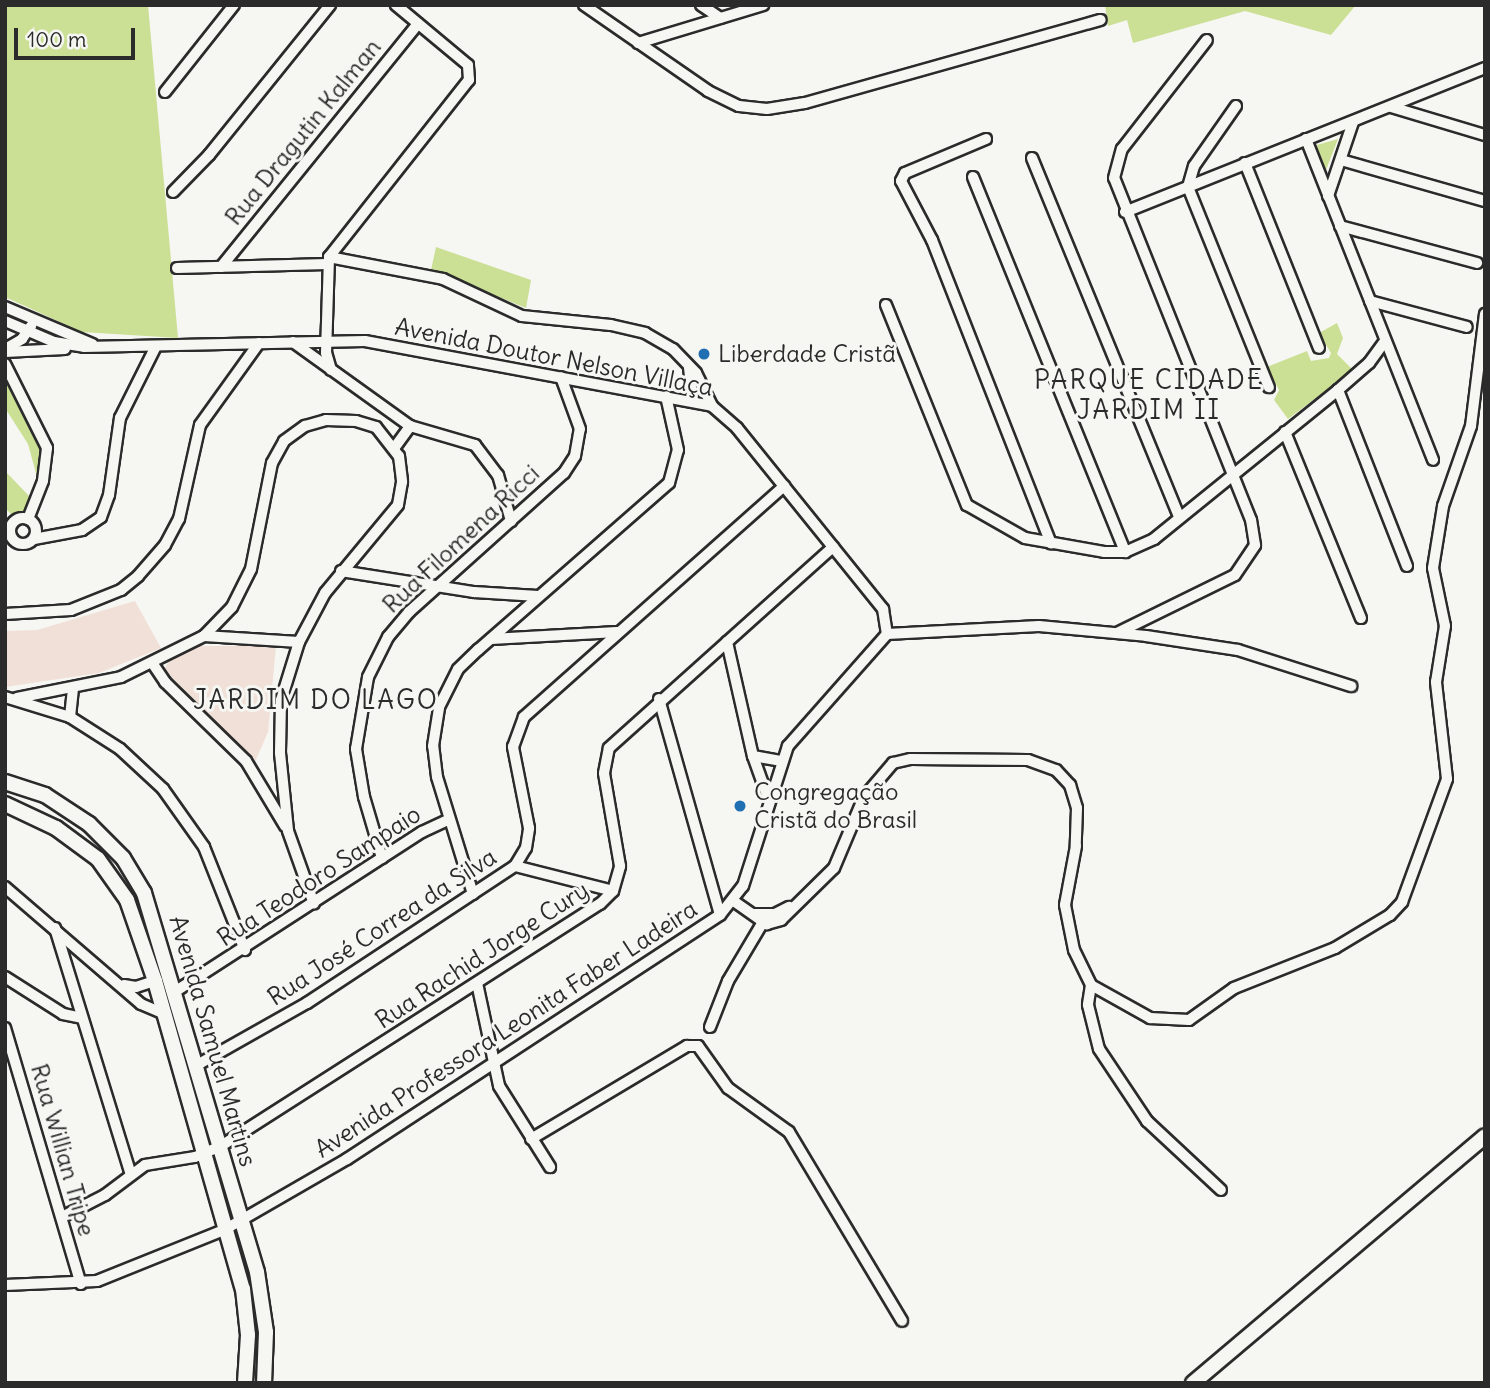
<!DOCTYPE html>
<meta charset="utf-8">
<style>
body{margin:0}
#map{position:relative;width:1490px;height:1388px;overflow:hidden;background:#f6f6f2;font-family:Delius,sans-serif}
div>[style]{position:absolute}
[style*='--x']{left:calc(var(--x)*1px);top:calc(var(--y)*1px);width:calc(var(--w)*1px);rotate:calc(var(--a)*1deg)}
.built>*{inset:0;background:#f1e0d8}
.green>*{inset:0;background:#cbe095}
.roads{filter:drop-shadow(2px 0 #2b2b2b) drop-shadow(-2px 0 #2b2b2b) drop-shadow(0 2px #2b2b2b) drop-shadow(0 -2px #2b2b2b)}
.minor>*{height:10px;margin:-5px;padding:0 5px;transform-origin:5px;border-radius:5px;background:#f6f6f2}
.minor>.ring{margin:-5px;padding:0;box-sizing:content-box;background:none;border:10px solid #f6f6f2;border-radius:50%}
.major>*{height:14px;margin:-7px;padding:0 7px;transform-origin:7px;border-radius:7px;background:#f6f6f2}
.dots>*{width:19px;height:19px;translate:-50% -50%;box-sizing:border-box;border:4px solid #f6f6f2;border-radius:50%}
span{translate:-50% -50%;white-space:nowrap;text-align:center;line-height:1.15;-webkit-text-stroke:6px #f6f6f2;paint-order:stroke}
.street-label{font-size:24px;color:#2b2b2b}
.poi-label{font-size:24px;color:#2b2b2b}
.left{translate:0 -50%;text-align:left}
.neighbourhood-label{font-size:26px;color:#2b2b2b;letter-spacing:2px}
.frame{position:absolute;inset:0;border:7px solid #2b2b2b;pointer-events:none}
.scale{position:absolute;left:14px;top:28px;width:121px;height:32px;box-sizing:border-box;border:4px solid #2b2b2b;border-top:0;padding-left:9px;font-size:21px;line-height:24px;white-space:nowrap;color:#2b2b2b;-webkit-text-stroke:5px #f6f6f2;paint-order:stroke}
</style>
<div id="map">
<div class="built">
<div style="clip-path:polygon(135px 601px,161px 648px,99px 673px,5px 687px,5px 631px,37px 630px)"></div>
<div style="clip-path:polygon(197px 646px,276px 646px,268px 732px,255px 762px,169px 680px,165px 668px,169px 660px)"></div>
</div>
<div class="green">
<div style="clip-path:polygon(5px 5px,148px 5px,178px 338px,82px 332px,5px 297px)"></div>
<div style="clip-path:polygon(1105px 5px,1356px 5px,1331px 35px,1245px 11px,1133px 43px,1127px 20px,1108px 26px)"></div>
<div style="clip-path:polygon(1338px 139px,1326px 170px,1313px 146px)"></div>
<div style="clip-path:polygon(436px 247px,531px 280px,526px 308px,431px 270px)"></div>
<div style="clip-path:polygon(1337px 323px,1343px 338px,1337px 354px,1353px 370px,1288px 419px,1274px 400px,1279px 390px,1267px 367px,1307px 351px,1311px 361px,1329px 358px,1331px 353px,1319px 333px)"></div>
<div style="clip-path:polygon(5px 377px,41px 436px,37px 477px,28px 444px,5px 408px)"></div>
<div style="clip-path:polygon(5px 471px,30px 497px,25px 512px,12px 515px,5px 508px)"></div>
</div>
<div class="roads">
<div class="minor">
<div style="--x:584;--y:5;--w:151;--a:34.7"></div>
<div style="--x:708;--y:91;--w:34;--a:26"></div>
<div style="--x:739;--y:106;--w:28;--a:6"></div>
<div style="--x:767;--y:109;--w:38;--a:-9"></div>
<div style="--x:805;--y:103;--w:307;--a:-15.7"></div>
<div style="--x:701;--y:5;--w:23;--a:34"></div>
<div style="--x:638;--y:43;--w:131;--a:-16.9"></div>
<div style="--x:165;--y:92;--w:111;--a:-51.6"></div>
<div style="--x:1236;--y:106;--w:73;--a:125"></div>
<div style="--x:1194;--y:166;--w:22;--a:106"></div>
<div style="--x:1188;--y:187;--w:216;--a:68"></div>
<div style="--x:1391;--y:107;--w:98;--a:16.6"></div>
<div style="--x:986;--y:139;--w:88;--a:157.2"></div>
<div style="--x:905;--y:173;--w:9;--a:117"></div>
<div style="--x:901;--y:181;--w:67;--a:62.3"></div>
<div style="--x:932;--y:240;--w:326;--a:68.6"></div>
<div style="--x:1306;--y:139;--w:345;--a:68.4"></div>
<div style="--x:1032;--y:158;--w:388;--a:67.7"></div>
<div style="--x:1341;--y:160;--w:150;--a:15.9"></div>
<div style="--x:1245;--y:163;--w:199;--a:68.2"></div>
<div style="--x:973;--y:177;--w:405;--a:67.9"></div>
<div style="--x:173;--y:192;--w:52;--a:-45.8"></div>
<div style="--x:209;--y:155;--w:193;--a:-51.1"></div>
<div style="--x:1328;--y:196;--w:78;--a:-71.3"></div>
<div style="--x:1125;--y:212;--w:388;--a:-21.8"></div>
<div style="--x:1340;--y:226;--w:142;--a:15.1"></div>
<div style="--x:329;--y:257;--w:116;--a:10.9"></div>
<div style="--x:443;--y:279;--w:87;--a:25.1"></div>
<div style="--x:522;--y:316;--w:89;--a:5.8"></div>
<div style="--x:611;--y:325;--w:35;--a:13"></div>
<div style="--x:645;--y:333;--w:32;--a:30"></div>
<div style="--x:673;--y:349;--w:33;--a:46"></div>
<div style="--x:696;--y:373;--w:37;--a:64"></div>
<div style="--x:221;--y:267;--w:313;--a:-51"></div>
<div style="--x:177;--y:268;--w:150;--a:-1.5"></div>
<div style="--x:1370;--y:301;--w:100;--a:15"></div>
<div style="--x:886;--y:305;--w:216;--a:68"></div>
<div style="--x:967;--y:505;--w:67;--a:29.6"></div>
<div style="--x:1025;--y:538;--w:80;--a:10"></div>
<div style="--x:1104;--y:552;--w:21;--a:0"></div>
<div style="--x:1125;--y:552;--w:32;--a:-24"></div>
<div style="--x:1154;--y:539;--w:237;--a:-39"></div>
<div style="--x:1338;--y:390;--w:41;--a:-41.1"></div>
<div style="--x:1369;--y:363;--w:26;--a:-54"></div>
<div style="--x:5;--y:307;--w:95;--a:23"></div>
<div style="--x:5;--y:321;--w:53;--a:23.2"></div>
<div style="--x:54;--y:342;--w:30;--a:9"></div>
<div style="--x:84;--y:347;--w:281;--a:-1.2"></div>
<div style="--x:365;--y:341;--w:353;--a:10.6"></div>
<div style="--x:712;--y:406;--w:33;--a:41"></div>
<div style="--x:737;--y:428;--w:233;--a:51.1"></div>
<div style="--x:883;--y:609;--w:25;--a:81"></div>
<div style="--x:293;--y:342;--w:144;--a:35.7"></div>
<div style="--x:410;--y:426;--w:68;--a:16.3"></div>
<div style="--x:475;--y:445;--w:38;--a:53"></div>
<div style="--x:498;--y:475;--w:48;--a:74.2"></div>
<div style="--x:5;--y:349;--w:20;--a:-30"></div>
<div style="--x:22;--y:339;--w:16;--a:-55"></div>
<div style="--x:5;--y:352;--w:60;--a:-2.9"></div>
<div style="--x:5;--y:364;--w:94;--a:63.4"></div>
<div style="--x:47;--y:448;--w:33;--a:97"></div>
<div style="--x:43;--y:481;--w:41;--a:111.5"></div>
<div style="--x:689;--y:368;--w:33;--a:83"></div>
<div style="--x:331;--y:370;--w:18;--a:-106"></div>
<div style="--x:326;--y:353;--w:96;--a:-88.2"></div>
<div style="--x:329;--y:257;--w:226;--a:-51.7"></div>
<div style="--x:469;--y:80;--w:15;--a:-94"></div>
<div style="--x:468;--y:65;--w:94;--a:-140.2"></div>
<div style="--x:1338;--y:390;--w:189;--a:68.6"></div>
<div style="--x:1285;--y:432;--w:201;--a:67.8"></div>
<div style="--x:395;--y:447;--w:26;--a:-54"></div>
<div class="ring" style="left:10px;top:518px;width:16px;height:16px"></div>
<div style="--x:34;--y:539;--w:49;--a:-10.6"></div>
<div style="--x:82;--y:530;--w:23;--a:-34"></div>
<div style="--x:101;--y:517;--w:23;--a:-70"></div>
<div style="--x:109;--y:495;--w:78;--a:-81.9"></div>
<div style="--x:120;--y:418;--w:80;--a:-63.4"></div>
<div style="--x:341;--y:571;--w:135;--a:9"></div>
<div style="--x:474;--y:592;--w:64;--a:3.6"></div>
<div style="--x:5;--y:614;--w:66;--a:-3.5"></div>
<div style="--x:71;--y:610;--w:54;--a:-21.8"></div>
<div style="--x:121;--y:590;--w:22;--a:-39"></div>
<div style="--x:138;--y:576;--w:41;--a:-48.9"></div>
<div style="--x:165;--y:545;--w:30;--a:-62"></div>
<div style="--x:179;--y:519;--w:96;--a:-77.4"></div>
<div style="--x:200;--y:425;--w:101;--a:-54.3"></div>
<div style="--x:1117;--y:633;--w:131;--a:-26.2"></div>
<div style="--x:1235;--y:575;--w:36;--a:-56"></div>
<div style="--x:1255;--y:545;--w:25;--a:-99"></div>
<div style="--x:1251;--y:520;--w:368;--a:-111.8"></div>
<div style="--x:1114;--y:178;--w:30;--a:-75"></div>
<div style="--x:1122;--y:149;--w:138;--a:-52.1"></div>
<div style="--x:887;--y:634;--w:152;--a:-3"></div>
<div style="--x:1039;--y:626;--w:107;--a:5.3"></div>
<div style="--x:1146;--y:636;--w:93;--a:8.7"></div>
<div style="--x:1238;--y:650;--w:119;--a:17.7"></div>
<div style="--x:204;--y:636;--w:95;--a:3.6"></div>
<div style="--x:491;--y:639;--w:126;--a:-3.2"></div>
<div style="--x:727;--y:642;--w:117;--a:77.2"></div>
<div style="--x:753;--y:756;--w:45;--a:70.3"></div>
<div style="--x:153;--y:664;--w:22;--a:56"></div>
<div style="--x:165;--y:682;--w:113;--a:44.3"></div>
<div style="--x:246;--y:761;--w:76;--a:59"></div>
<div style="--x:5;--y:697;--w:68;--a:17.1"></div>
<div style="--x:70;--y:717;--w:59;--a:32.6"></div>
<div style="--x:120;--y:749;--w:59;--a:42.9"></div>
<div style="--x:163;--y:789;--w:71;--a:54.7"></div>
<div style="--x:204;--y:847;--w:111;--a:68.3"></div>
<div style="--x:17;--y:698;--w:106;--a:-11.4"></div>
<div style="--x:121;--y:677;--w:93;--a:-26.3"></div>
<div style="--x:204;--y:636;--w:40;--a:-46"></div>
<div style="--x:232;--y:607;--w:42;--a:-63.4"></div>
<div style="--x:251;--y:569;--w:108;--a:-78.8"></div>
<div style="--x:272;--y:463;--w:25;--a:-61"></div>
<div style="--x:284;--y:441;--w:26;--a:-36"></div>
<div style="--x:305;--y:426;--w:22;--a:-16"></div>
<div style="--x:326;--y:420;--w:30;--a:2"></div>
<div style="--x:356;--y:421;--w:21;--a:17"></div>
<div style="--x:376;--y:427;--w:37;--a:52"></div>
<div style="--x:399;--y:456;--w:26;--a:83"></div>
<div style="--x:402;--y:482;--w:23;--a:100"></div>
<div style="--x:398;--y:505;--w:114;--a:129.7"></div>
<div style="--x:325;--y:593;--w:55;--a:118"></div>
<div style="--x:299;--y:642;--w:61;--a:107.2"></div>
<div style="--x:281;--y:700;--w:53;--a:91.1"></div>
<div style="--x:280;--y:753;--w:78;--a:84.1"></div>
<div style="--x:288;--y:831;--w:77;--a:70.4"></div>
<div style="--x:659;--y:699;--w:224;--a:74.2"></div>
<div style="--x:70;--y:717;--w:27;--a:-84"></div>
<div style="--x:753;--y:756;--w:28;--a:10"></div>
<div style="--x:382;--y:858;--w:64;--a:-106.4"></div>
<div style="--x:364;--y:797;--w:49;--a:-99.5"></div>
<div style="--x:356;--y:749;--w:73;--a:-80.5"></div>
<div style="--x:368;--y:677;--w:45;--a:-63.4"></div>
<div style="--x:388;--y:637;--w:33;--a:-50"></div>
<div style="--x:409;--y:612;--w:208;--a:-41.9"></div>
<div style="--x:564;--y:473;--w:20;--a:-57"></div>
<div style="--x:575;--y:456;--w:27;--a:-80"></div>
<div style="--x:580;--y:429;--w:55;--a:-110.1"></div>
<div style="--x:515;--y:866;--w:101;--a:14.3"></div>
<div style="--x:5;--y:887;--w:179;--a:40.7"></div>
<div style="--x:141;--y:1004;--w:25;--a:23"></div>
<div style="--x:473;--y:894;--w:122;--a:-107.1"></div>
<div style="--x:437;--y:777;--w:31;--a:-97"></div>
<div style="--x:433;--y:746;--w:39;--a:-81"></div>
<div style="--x:439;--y:707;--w:42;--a:-63.4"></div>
<div style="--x:458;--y:669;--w:28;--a:-44"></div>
<div style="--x:478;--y:650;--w:254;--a:-41.2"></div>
<div style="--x:669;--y:483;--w:34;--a:-75"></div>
<div style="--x:678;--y:450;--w:55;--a:-102.5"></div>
<div style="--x:735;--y:902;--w:39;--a:35"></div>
<div style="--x:767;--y:924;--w:15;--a:-16"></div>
<div style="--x:781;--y:920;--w:74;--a:-44.5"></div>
<div style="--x:834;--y:868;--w:77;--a:-67.1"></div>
<div style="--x:864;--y:797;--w:45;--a:-49.5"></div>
<div style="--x:893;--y:763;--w:18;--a:-13"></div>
<div style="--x:911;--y:759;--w:117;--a:0.5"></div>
<div style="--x:1028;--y:760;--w:30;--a:20"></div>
<div style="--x:1056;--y:770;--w:21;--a:47"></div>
<div style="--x:1070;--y:785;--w:24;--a:73"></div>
<div style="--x:1077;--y:808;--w:38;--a:92"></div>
<div style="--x:1076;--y:846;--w:60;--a:100.6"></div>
<div style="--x:1065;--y:905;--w:46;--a:78.7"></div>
<div style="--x:1074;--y:950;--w:39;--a:64"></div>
<div style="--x:1091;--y:985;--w:20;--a:99"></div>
<div style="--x:1088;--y:1005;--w:45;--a:76"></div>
<div style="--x:1099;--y:1049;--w:87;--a:56.3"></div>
<div style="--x:1147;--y:1121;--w:101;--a:43"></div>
<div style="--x:755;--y:914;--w:20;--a:0"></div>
<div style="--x:775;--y:914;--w:16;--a:-27"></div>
<div style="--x:55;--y:928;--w:258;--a:72.9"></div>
<div style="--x:5;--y:977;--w:69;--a:32.5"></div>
<div style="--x:63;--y:1014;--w:19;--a:12"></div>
<div style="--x:477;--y:983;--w:105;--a:77.9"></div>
<div style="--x:499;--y:1086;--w:96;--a:57.8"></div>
<div style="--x:124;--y:985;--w:12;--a:9"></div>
<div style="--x:136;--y:987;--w:20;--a:-18"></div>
<div style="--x:1091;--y:985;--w:68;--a:29.2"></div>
<div style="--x:1150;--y:1018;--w:39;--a:3"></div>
<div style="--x:1189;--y:1020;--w:55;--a:-35.4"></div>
<div style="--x:1234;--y:988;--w:109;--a:-21.6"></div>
<div style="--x:1335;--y:948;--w:64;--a:-31"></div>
<div style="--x:1390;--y:915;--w:18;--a:-47"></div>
<div style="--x:1402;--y:902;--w:131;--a:-69.9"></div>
<div style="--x:1447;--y:779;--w:98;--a:-96.5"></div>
<div style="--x:1436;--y:682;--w:57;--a:-80.9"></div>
<div style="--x:1445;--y:626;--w:59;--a:-101.7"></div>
<div style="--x:1433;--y:568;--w:63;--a:-80.8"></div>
<div style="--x:1443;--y:506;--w:85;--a:-70.7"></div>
<div style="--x:1471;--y:426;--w:113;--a:-82.9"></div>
<div style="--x:176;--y:991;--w:293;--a:-32.9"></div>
<div style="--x:422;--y:832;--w:29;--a:-25"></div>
<div style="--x:710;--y:1027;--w:49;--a:-68.6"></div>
<div style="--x:728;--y:981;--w:69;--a:-59.3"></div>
<div style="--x:5;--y:1028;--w:267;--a:73.5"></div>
<div style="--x:199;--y:1064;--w:124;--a:-29.5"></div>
<div style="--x:307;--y:1003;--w:249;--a:-33.4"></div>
<div style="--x:515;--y:866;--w:21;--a:-59"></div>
<div style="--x:526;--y:848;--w:20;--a:-81"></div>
<div style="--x:529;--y:828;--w:83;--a:-101.2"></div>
<div style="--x:513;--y:747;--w:32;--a:-70"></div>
<div style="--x:524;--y:717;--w:348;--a:-41.6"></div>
<div style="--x:531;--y:1139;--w:182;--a:-30.8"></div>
<div style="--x:687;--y:1046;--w:11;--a:0"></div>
<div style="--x:698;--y:1046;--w:52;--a:54.5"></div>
<div style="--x:728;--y:1088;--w:75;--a:35.8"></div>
<div style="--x:789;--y:1132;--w:220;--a:59.1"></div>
<div style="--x:62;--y:1217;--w:48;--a:-27.1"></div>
<div style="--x:105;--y:1195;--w:50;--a:-36.9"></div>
<div style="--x:145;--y:1165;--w:51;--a:-9.1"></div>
<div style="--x:195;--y:1157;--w:28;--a:-23"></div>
<div style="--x:221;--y:1146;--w:450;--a:-32.6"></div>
<div style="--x:600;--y:904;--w:18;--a:-45"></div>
<div style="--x:613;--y:891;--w:26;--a:-74"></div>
<div style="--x:620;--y:866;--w:94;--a:-99.8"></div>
<div style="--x:604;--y:773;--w:25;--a:-79"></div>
<div style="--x:609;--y:748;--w:301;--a:-41.9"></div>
<div style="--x:5;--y:1285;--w:92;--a:-2.5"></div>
<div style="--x:97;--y:1281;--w:137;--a:-21.9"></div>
<div style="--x:224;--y:1230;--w:142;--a:-30"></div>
<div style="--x:347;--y:1159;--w:446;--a:-33.2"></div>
<div style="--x:720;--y:915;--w:37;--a:-52"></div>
<div style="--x:743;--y:886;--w:147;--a:-72.2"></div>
<div style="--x:788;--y:746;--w:149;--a:-48.5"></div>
</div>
<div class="major">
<div style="--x:5;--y:782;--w:42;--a:18"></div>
<div style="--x:45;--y:795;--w:53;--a:33.4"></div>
<div style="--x:89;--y:824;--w:48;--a:45"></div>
<div style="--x:123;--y:858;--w:41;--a:59"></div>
<div style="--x:144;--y:893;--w:395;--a:73.4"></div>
<div style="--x:257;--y:1272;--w:61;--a:81.5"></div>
<div style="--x:266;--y:1332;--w:51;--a:92.2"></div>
<div style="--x:5;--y:804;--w:56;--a:25.2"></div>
<div style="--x:56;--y:828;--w:52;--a:36.4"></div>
<div style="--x:98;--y:859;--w:50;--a:54.7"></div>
<div style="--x:127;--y:900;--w:86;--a:70.9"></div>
<div style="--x:155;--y:981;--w:320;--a:74.1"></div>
<div style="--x:243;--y:1289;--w:46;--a:83.8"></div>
<div style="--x:248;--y:1335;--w:48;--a:93.6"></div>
<div style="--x:1193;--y:1383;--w:382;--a:-40.2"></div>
</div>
</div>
<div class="dots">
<div style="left:704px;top:354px;background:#1f6fb2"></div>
<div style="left:740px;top:806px;background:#1f6fb2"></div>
</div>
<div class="street-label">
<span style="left:303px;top:132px;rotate:-51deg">Rua Dragutin Kalman</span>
<span style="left:554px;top:357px;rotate:11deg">Avenida Doutor Nelson Villaça</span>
<span style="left:461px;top:539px;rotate:-43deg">Rua Filomena Ricci</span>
<span style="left:319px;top:876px;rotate:-33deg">Rua Teodoro Sampaio</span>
<span style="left:382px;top:927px;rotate:-33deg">Rua José Correa da Silva</span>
<span style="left:482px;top:955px;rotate:-33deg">Rua Rachid Jorge Cury</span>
<span style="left:506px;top:1029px;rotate:-33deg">Avenida Professora Leonita Faber Ladeira</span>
<span style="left:213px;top:1041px;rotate:74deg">Avenida Samuel Martins</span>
<span style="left:63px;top:1150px;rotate:74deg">Rua Willian Tripe</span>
</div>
<div class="poi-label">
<span class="left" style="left:718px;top:354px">Liberdade Cristã</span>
<span class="left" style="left:754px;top:806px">Congregação<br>Cristã do Brasil</span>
</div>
<div class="neighbourhood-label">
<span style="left:1149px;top:395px">PARQUE CIDADE<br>JARDIM II</span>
<span style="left:316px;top:700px">JARDIM DO LAGO</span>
</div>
<div class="frame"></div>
<div class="scale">100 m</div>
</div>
